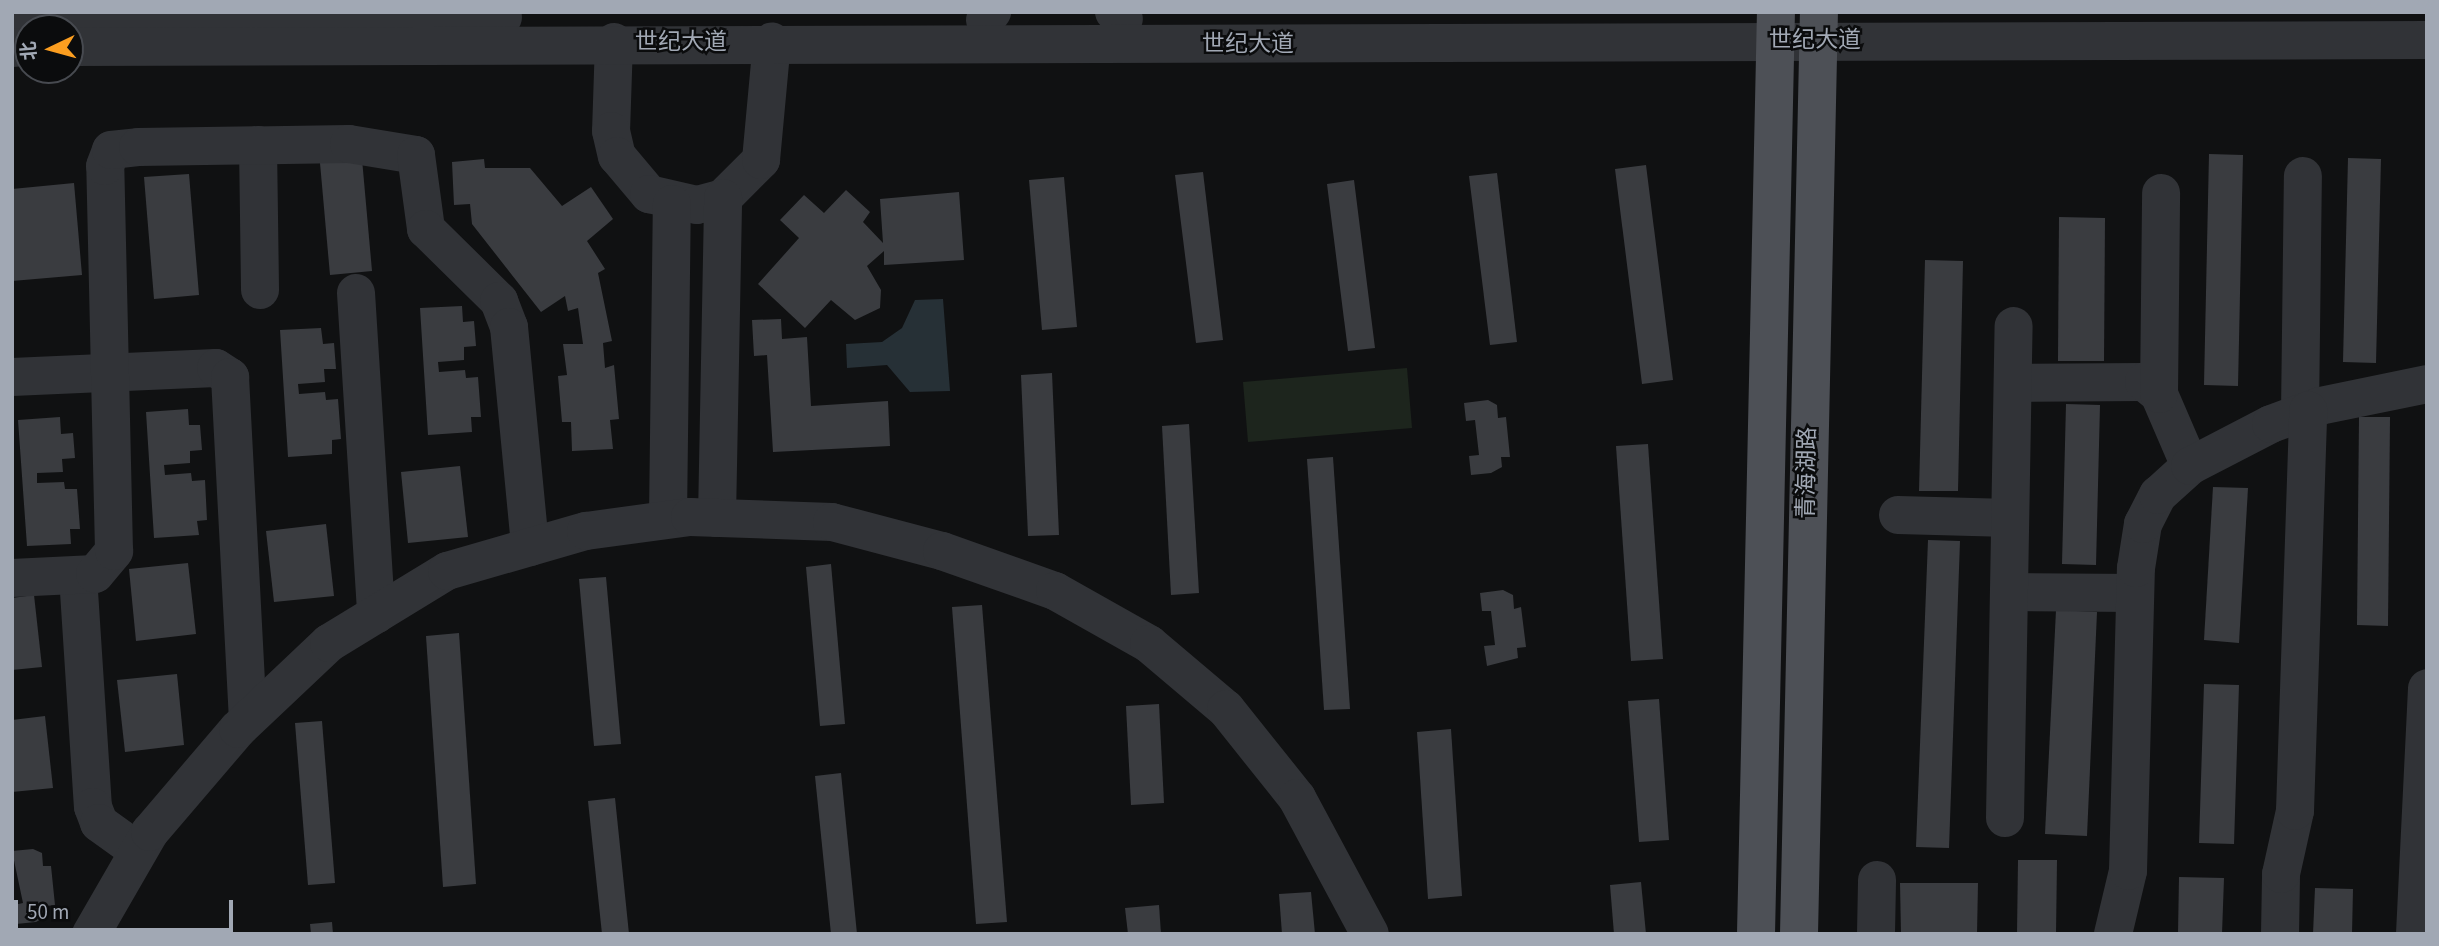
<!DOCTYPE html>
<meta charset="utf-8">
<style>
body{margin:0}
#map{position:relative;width:2439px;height:946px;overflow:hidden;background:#101112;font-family:"Source Sans 3","Noto Sans SC",sans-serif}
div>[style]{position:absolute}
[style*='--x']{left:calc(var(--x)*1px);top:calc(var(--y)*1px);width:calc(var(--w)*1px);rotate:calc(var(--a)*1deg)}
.green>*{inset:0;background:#1d251d}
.water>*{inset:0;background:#263036}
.building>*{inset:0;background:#3a3c40}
.minor>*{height:38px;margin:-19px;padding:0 19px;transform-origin:19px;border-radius:19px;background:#313337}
.major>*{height:38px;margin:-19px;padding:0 19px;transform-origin:19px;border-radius:19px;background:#4d5056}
span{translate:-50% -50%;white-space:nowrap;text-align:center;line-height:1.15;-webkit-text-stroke:5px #0b0c0d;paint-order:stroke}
.street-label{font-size:23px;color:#a1a8b4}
.frame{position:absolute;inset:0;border:14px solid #a1a8b4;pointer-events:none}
.north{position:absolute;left:14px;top:14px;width:70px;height:70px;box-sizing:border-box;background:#0b0c0d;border:2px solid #474a50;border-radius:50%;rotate:265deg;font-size:19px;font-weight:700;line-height:28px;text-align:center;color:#a1a8b4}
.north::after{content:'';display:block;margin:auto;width:24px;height:32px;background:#fb9e20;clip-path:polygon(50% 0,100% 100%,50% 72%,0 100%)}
.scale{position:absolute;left:14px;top:900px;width:219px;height:32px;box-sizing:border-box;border:4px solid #a1a8b4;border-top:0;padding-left:9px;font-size:21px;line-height:24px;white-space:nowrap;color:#a1a8b4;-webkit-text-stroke:5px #0b0c0d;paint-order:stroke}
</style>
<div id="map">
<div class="green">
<div style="clip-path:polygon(1407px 368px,1412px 428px,1248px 442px,1243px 382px)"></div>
</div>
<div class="water">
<div style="clip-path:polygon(943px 299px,950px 391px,910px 392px,887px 365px,847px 368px,846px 344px,882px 342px,902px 328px,915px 300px)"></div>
</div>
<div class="building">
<div style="clip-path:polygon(2209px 154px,2243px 155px,2238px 386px,2204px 385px)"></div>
<div style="clip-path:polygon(2348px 158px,2381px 159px,2376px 363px,2343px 362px)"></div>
<div style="clip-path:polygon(362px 159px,372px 271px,330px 275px,320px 163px)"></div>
<div style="clip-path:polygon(484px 159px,485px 168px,530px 168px,562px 206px,591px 187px,613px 219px,587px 241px,605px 269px,598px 273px,612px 341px,603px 343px,605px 368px,614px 365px,619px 419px,610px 420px,613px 449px,572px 451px,571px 422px,562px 422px,558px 376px,567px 375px,563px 344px,583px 344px,578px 308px,568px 311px,565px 296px,541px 312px,472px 224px,470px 204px,454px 205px,452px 162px)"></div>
<div style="clip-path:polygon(1646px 165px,1673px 380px,1642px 384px,1615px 169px)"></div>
<div style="clip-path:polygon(1203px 172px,1223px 340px,1196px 343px,1175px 175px)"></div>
<div style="clip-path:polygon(1497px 173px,1517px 342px,1490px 345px,1469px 176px)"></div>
<div style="clip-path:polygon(189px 174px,199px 295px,154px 299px,144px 177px)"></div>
<div style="clip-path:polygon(1064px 177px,1077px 327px,1042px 330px,1029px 180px)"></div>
<div style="clip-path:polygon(1354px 180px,1375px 348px,1348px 351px,1327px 184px)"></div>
<div style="clip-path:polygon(74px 183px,82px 275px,12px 281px,12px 189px)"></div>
<div style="clip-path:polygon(846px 190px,870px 212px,863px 222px,883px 243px,880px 199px,959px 192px,964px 260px,884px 265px,884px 251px,867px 266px,881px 290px,880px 308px,855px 320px,831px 300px,805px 328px,758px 284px,799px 238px,780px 220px,804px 195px,824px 213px)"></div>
<div style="clip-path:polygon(2059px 217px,2105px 218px,2104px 361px,2058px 361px)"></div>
<div style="clip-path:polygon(1925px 260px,1963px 261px,1958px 491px,1919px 491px)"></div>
<div style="clip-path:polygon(462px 306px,463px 322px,474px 321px,476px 346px,464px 347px,464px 360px,438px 362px,439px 372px,465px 370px,466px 378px,478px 377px,481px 417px,471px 417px,472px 432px,428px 435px,420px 308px)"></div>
<div style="clip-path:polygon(781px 319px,782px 339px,807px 337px,811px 406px,888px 401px,890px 446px,773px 452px,767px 355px,754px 356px,752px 320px)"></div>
<div style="clip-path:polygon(321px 328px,323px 344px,334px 343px,336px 369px,324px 369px,325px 382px,298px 384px,299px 394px,325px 392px,326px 400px,338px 399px,341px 439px,332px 440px,332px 454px,288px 457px,280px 330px)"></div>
<div style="clip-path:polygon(1052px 373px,1059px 535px,1028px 536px,1021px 375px)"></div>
<div style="clip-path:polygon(1488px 400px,1497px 405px,1498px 418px,1506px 417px,1510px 457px,1501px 457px,1502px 467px,1491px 473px,1471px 475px,1469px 456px,1479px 455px,1475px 420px,1466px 421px,1464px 403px)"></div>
<div style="clip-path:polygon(2066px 404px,2100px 405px,2096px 565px,2062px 564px)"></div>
<div style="clip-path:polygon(188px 409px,189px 425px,200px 425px,202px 450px,190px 451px,190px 463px,164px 465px,165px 475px,191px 473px,192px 481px,205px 480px,207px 520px,197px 521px,199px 535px,154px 538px,146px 412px)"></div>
<div style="clip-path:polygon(60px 417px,61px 434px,73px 433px,75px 458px,62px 459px,63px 472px,37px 473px,37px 483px,64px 482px,65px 489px,77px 489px,80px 529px,70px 529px,71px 544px,27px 546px,18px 420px)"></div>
<div style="clip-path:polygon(2359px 417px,2390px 417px,2388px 626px,2357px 625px)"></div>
<div style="clip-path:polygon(1189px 424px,1199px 593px,1171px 595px,1162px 426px)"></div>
<div style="clip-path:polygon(1648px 444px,1663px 659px,1631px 661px,1616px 446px)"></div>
<div style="clip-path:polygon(1333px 457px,1350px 709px,1324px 710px,1307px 459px)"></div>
<div style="clip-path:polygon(460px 466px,468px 537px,408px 543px,401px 472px)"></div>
<div style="clip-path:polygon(2213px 487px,2248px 488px,2239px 643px,2204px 640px)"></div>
<div style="clip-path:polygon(326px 524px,334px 596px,274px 602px,266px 531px)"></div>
<div style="clip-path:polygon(1928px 540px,1960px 541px,1949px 848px,1916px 847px)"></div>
<div style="clip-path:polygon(188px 563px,196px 634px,136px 641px,129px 569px)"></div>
<div style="clip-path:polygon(831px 564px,845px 724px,820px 726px,806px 567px)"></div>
<div style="clip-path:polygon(606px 577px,621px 744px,594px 746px,579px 579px)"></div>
<div style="clip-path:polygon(1503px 590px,1513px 595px,1514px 609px,1521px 607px,1526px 647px,1517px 648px,1518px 658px,1487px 666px,1484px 646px,1495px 645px,1491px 611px,1482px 611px,1480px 593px)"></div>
<div style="clip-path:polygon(34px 595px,42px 667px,12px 670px,12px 598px)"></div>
<div style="clip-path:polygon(982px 605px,1007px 922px,976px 924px,952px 607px)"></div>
<div style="clip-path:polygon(2056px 610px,2097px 612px,2087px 836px,2045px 834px)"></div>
<div style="clip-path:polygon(459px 633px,476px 884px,443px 887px,426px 636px)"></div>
<div style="clip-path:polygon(177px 674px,184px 745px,125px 752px,117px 680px)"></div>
<div style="clip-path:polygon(2204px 684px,2239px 685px,2234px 844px,2199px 843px)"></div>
<div style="clip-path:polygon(1659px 699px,1669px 840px,1639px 842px,1628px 701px)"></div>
<div style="clip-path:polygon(1159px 704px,1164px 803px,1131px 805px,1126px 706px)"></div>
<div style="clip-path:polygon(45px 716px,53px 788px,12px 792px,12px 720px)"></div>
<div style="clip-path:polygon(322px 721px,335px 883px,308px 885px,295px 723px)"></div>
<div style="clip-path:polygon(1451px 729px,1462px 896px,1428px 899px,1417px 732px)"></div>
<div style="clip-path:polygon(841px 773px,857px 934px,831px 934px,815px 776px)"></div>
<div style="clip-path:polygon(615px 798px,629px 934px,602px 934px,588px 801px)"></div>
<div style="clip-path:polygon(33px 849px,42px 853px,43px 866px,51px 866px,55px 905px,46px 906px,47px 916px,36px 922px,16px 924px,14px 905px,23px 903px,12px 851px)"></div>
<div style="clip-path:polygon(2018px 860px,2057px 860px,2056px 934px,2017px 934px)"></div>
<div style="clip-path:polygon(2179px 877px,2224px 878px,2222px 934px,2178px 934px)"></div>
<div style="clip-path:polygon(1641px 882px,1646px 934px,1614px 934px,1610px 885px)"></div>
<div style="clip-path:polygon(1900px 883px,1978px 883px,1977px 934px,1901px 934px)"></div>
<div style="clip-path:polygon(2315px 888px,2353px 889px,2352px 934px,2313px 934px)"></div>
<div style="clip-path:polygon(1311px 892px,1315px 934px,1282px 934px,1279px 894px)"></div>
<div style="clip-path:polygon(1159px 905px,1161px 934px,1128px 934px,1125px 908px)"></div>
<div style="clip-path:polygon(332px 922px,333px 934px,311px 934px,310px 924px)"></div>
</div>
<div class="minor">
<div style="--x:1114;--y:12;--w:12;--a:35"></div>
<div style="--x:12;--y:13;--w:491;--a:0.5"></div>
<div style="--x:985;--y:20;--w:11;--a:-49"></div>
<div style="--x:614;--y:42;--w:89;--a:91.9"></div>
<div style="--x:611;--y:131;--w:26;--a:77"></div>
<div style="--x:617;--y:156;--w:50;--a:49.9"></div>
<div style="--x:649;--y:194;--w:49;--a:12.9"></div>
<div style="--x:697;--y:205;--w:27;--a:-15"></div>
<div style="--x:723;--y:198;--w:54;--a:-45"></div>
<div style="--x:761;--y:160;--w:119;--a:-84.7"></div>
<div style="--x:70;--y:47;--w:2357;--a:-0.17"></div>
<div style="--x:12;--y:48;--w:16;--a:-4"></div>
<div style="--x:258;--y:145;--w:145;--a:89.2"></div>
<div style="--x:356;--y:293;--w:322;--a:86.4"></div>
<div style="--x:12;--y:377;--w:204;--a:-2.5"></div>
<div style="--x:216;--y:368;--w:17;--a:33"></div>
<div style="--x:230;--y:377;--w:341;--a:87"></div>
<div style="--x:2013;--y:383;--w:131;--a:-0.4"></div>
<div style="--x:2144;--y:382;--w:19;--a:39"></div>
<div style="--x:2159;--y:394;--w:78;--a:66.7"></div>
<div style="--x:2159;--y:394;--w:201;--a:-89.4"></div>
<div style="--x:2300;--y:413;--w:237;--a:-89.3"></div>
<div style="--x:1898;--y:515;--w:112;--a:1.5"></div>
<div style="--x:717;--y:518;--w:320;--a:-88.9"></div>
<div style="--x:668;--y:519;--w:315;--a:-89.3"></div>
<div style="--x:78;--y:576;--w:231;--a:86.3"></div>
<div style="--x:93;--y:807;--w:17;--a:69"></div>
<div style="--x:99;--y:823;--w:48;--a:35.7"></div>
<div style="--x:12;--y:578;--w:83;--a:-2.8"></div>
<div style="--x:95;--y:574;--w:30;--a:-50"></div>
<div style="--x:114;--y:551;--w:385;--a:-91.3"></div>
<div style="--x:105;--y:166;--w:17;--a:-69"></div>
<div style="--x:111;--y:150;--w:27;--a:-6"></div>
<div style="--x:138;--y:147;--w:211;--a:-0.8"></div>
<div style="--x:349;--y:144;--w:68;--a:9.3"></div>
<div style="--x:416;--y:155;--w:75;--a:82.3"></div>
<div style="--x:426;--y:229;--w:103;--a:44.6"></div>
<div style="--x:499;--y:301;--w:28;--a:69"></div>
<div style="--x:509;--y:327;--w:221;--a:84.5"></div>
<div style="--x:2009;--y:592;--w:126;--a:0.5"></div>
<div style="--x:2005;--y:818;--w:492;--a:-89"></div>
<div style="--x:91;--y:934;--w:118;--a:-60"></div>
<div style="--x:150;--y:832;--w:135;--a:-49.5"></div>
<div style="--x:238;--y:729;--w:125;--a:-43.4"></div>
<div style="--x:329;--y:643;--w:138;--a:-31.4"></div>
<div style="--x:447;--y:571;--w:145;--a:-16.1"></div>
<div style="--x:586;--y:531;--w:105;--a:-7.7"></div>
<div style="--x:690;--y:517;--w:142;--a:2"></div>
<div style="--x:832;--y:522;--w:114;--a:14.8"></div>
<div style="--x:942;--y:551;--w:120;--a:19.5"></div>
<div style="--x:1055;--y:591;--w:108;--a:29.4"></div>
<div style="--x:1149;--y:644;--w:101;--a:40.2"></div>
<div style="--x:1226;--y:709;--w:114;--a:51.4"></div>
<div style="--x:1297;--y:798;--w:154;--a:61.8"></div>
<div style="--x:1876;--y:934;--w:54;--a:-88.9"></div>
<div style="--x:2113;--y:934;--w:65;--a:-76.6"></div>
<div style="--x:2128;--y:871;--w:303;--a:-88.5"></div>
<div style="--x:2136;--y:568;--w:45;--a:-81"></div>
<div style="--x:2143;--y:524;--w:33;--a:-63"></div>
<div style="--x:2158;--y:495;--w:43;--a:-42.2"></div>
<div style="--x:2190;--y:466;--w:91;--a:-27.4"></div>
<div style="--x:2271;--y:424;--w:52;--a:-20.2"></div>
<div style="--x:2320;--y:406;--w:109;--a:-11.6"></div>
<div style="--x:2280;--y:934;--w:60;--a:-89"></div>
<div style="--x:2281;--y:874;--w:65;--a:-77.5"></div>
<div style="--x:2295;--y:811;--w:401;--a:-88.1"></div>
<div style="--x:2415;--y:934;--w:246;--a:-87.2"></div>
</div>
<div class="major">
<div style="--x:1756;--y:934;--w:922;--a:-88.76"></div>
<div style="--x:1799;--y:934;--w:922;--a:-88.76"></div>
</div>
<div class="street-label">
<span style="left:1815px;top:40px">世纪大道</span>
<span style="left:681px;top:42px">世纪大道</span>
<span style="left:1248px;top:44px">世纪大道</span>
<span style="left:1807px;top:473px;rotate:-89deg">青海湖路</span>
</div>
<div class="frame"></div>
<div class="north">北</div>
<div class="scale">50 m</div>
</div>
